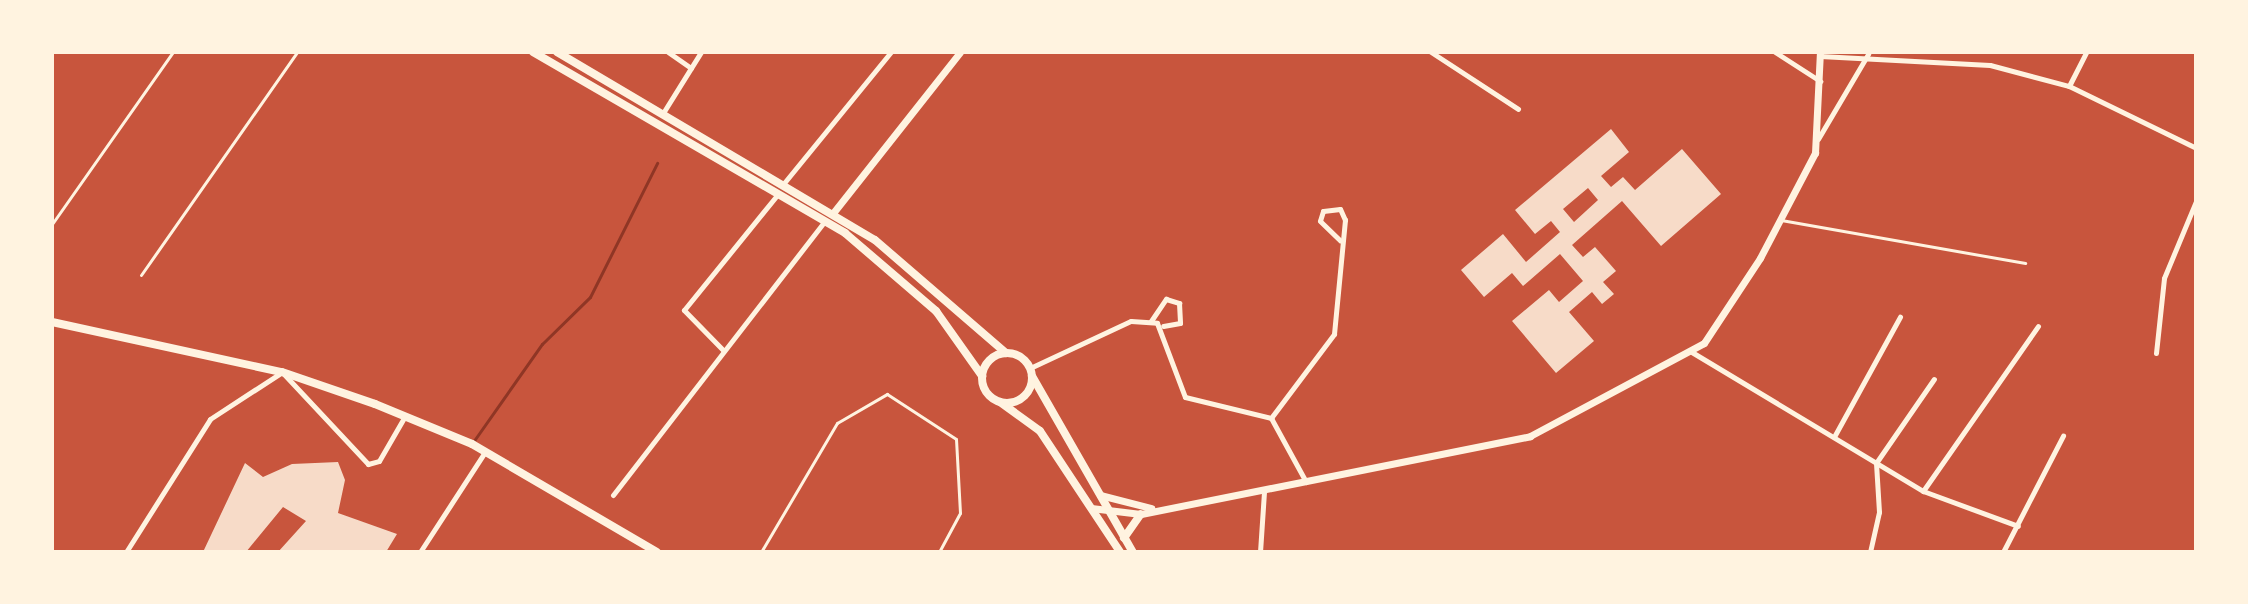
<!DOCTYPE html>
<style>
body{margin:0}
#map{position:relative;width:2248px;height:604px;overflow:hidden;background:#c8553d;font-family:Karla,sans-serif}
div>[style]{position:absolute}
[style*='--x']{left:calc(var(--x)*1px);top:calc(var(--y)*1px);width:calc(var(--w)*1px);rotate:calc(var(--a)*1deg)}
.stream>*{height:3px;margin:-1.5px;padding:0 1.5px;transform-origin:1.5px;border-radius:1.5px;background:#8f3625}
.building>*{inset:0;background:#f7dbc8}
.service>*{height:3px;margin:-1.5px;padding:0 1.5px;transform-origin:1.5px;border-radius:1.5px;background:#fff3e0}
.minor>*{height:5px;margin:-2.5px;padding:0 2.5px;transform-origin:2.5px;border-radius:2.5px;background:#fff3e0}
.tertiary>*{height:7px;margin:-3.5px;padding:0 3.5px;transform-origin:3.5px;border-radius:3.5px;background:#fff3e0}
.secondary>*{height:8px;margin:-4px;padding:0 4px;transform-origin:4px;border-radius:4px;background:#fff3e0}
.secondary>.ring{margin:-4px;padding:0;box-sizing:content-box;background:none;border:8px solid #fff3e0;border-radius:50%}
span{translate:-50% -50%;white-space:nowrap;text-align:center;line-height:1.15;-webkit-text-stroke:7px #fff3e0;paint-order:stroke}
.frame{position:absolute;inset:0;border:54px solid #fff3e0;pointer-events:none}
</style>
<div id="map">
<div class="stream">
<div style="--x:473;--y:442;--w:120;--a:-54.9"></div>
<div style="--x:542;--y:344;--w:67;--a:-44.4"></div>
<div style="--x:590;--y:297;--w:150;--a:-63.4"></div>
</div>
<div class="building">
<div style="clip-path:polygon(evenodd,1611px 129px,1629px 152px,1601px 176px,1611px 187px,1623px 177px,1635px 190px,1682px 149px,1721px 194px,1661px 246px,1622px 201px,1572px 245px,1583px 257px,1595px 247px,1616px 271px,1603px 282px,1614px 294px,1602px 304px,1592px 292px,1569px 312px,1594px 341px,1556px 373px,1512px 321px,1549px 290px,1559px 302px,1583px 281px,1560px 254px,1523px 286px,1512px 273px,1484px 297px,1461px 270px,1503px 234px,1526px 262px,1560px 232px,1551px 221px,1535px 234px,1515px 210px,1611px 129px,1588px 188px,1598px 200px,1574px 222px,1563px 209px,1588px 188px)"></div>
<div style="clip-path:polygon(338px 462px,345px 480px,338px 513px,397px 534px,386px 552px,278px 552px,306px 521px,283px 507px,246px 552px,203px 552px,245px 463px,263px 477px,292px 464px)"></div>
</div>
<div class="service">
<div style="--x:1781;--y:220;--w:248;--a:10"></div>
<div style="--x:52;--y:224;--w:210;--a:-54.9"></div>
<div style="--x:141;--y:275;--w:272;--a:-55"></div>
<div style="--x:761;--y:552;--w:150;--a:-59.5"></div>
<div style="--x:837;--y:423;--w:58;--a:-30.1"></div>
<div style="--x:887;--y:394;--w:82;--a:33.1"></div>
<div style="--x:956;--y:439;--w:74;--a:86.9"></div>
<div style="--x:960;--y:513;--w:44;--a:118.3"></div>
</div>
<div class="minor">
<div style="--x:668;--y:52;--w:28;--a:35"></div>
<div style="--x:1431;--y:52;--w:104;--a:33.2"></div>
<div style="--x:1775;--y:52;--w:54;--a:32.8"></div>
<div style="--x:1820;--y:56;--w:170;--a:3"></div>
<div style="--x:1990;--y:65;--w:82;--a:14.9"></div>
<div style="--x:2069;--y:86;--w:141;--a:26"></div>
<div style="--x:2069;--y:86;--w:38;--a:-63"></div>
<div style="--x:663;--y:113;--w:72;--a:-58.1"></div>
<div style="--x:1818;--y:139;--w:99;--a:-59.5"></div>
<div style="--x:784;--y:183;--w:169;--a:-50.8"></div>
<div style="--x:1151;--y:321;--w:27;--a:-56"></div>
<div style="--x:1166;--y:299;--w:14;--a:17"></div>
<div style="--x:1179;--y:303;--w:20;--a:87"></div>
<div style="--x:1180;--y:323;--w:17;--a:170"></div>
<div style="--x:723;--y:350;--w:56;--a:-134.3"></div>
<div style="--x:684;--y:310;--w:149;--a:-51"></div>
<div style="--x:1690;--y:351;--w:272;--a:31"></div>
<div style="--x:1923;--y:491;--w:101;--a:20.2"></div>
<div style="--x:2156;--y:353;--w:75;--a:-83.9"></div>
<div style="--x:2164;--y:278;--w:83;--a:-67.4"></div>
<div style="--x:1030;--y:368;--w:111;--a:-25"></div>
<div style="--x:1131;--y:321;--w:26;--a:4"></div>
<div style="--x:1157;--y:323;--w:79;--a:69.3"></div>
<div style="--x:1185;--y:397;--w:89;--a:13.7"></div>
<div style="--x:1271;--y:418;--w:73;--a:61.3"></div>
<div style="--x:1271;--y:418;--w:105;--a:-53.1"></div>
<div style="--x:1334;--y:334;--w:115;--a:-84.5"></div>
<div style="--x:1345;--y:220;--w:12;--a:-114"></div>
<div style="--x:1340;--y:209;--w:17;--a:173"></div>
<div style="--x:1323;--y:211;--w:10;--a:107"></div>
<div style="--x:1320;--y:221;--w:28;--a:44"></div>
<div style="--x:1835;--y:435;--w:135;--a:-61.2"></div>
<div style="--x:1923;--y:491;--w:201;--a:-55.1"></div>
<div style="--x:613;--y:495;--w:346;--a:-52.3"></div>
<div style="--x:126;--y:552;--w:157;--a:-57.7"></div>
<div style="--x:210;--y:419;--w:86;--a:-33.1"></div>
<div style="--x:282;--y:372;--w:126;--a:46.9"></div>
<div style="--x:368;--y:464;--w:11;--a:-15"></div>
<div style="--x:379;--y:461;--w:52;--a:-60"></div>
<div style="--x:420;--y:552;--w:119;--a:-57"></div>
<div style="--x:1260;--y:552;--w:61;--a:-86.2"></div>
<div style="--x:1870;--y:552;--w:41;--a:-77.3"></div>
<div style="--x:1879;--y:512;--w:49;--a:-93.5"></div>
<div style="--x:1876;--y:463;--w:102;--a:-55.4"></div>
<div style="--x:2003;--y:552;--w:131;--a:-62.7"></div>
</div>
<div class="tertiary">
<div style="--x:833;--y:213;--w:205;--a:-51.7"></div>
<div style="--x:1100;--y:495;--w:53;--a:14.3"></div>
<div style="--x:1091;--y:508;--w:50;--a:6.8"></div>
<div style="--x:1141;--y:514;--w:397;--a:-11.3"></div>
<div style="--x:1530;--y:436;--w:197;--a:-28.1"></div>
<div style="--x:1704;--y:343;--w:102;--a:-56.6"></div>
<div style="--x:1760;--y:258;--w:119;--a:-62.4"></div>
<div style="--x:1815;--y:153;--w:101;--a:-87.2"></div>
</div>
<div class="secondary">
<div style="--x:533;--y:52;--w:361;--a:30.1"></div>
<div style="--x:845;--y:233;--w:120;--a:40.6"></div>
<div style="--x:936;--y:311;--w:80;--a:54.7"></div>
<div style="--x:557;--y:52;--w:369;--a:30.6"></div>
<div style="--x:875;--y:240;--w:173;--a:40.8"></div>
<div style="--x:52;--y:322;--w:235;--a:12.3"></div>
<div style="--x:282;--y:372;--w:98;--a:19"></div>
<div style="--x:375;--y:404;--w:105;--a:22.4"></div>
<div style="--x:472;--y:444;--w:214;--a:30.3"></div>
<div class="ring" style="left:982px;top:353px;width:42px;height:42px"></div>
<div style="--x:1032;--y:376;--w:203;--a:60.2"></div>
<div style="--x:1000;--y:402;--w:49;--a:35.9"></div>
<div style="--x:1040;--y:431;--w:145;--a:56.5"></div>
<div style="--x:1124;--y:538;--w:29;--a:-55"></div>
</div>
<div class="frame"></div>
</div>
